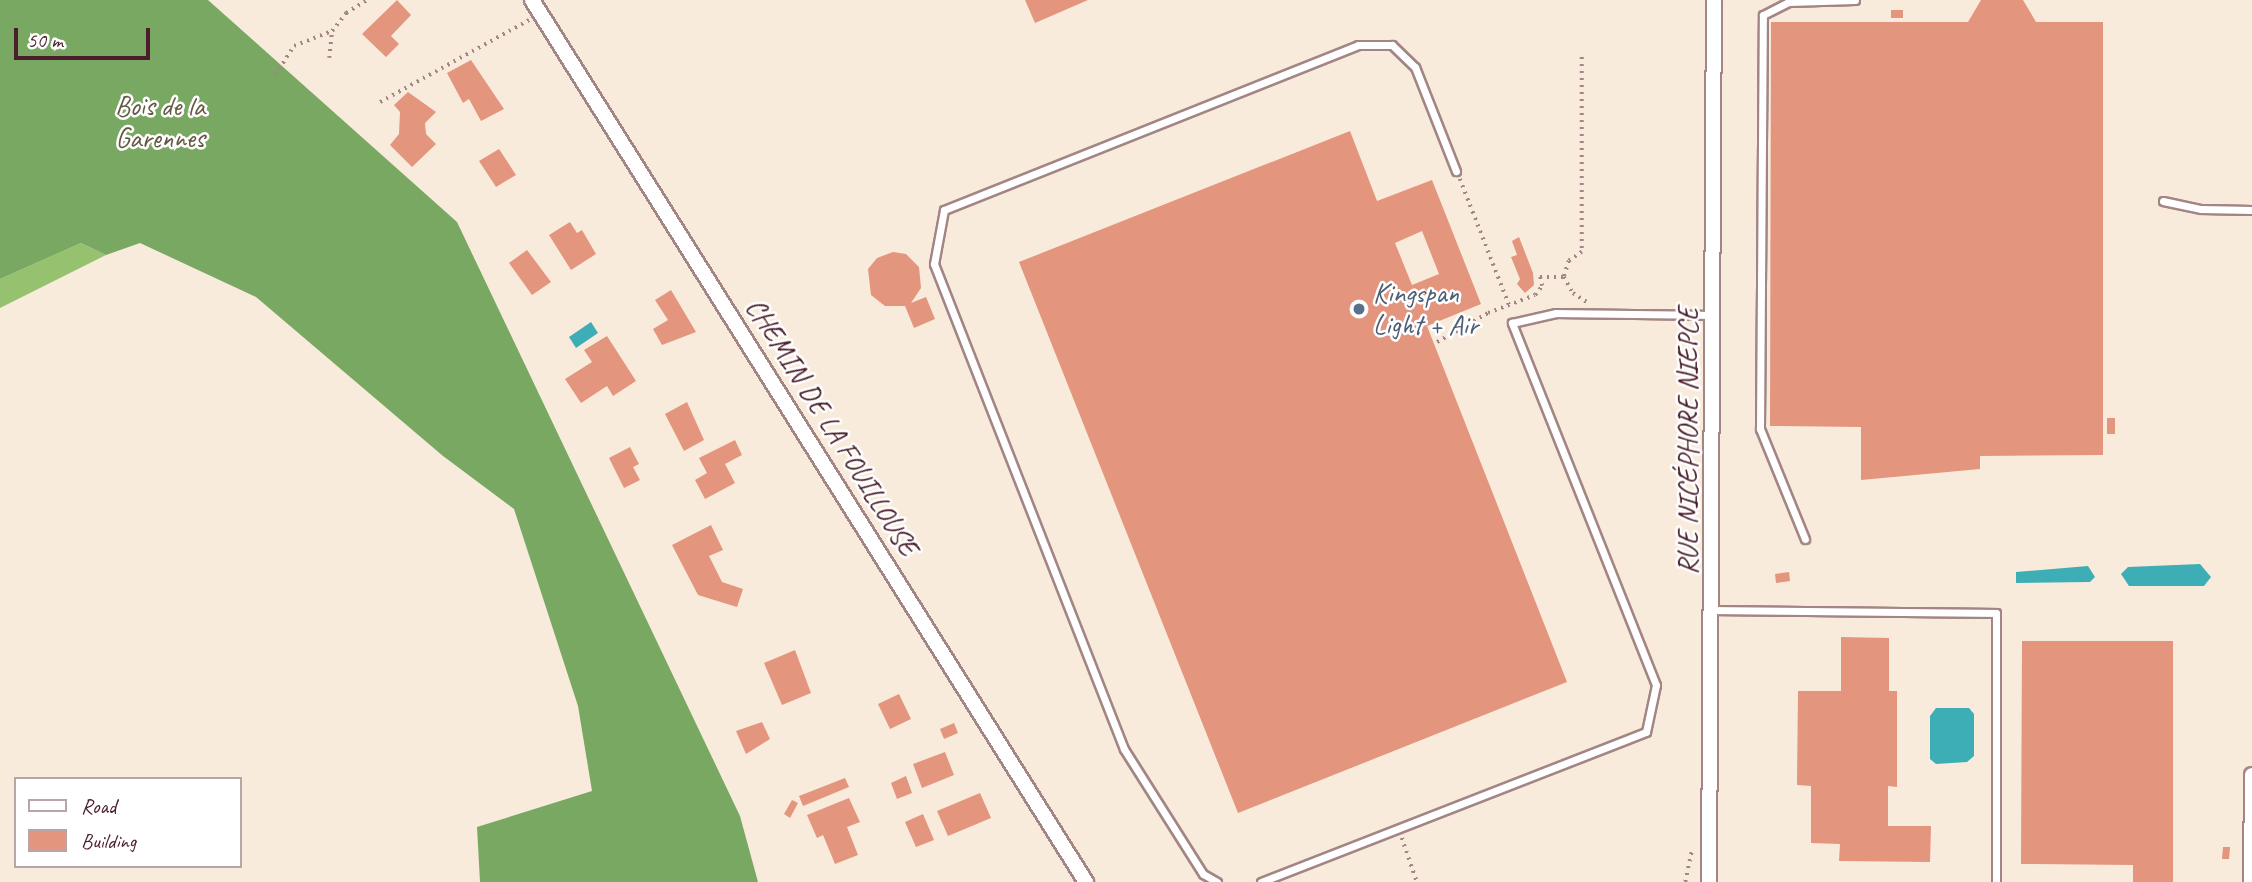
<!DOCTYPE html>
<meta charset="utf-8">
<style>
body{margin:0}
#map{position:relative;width:2252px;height:882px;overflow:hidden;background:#f9ebdc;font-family:Caveat,sans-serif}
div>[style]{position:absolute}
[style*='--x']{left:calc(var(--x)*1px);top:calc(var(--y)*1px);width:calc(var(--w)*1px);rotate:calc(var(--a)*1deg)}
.green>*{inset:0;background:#96c26f}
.forest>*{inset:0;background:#78a862}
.water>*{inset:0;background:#3daeb5}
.building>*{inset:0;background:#e3957d}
.path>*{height:3.5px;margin-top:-1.75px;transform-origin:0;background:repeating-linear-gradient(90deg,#a28584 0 2px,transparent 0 7px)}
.roads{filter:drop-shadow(2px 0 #a28584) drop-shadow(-2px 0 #a28584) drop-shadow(0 2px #a28584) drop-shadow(0 -2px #a28584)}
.service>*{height:7px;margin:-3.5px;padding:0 3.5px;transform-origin:3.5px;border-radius:3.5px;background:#fff}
.minor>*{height:14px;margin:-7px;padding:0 7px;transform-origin:7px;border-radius:7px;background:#fff}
.dots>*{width:19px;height:19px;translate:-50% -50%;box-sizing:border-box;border:4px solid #fff;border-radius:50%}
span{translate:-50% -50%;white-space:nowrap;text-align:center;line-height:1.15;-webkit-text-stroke:5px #fff;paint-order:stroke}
.park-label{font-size:28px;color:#655843}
.service-label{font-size:28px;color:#4e5e75}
.left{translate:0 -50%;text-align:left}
.street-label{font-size:28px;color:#4a1f2b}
.legend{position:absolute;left:14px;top:777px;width:228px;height:91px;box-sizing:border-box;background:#fff;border:2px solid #b7a5aa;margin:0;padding:9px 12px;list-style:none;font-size:21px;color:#4a1f2b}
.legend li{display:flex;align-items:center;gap:14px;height:35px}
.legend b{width:35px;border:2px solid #b7a5aa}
.scale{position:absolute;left:14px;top:28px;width:136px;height:32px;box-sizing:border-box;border:4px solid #4a1f2b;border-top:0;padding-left:9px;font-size:21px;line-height:24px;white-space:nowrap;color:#4a1f2b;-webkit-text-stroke:5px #fff;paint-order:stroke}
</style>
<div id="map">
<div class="green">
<div style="clip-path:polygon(81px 243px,106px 255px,0 308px,0 279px)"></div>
</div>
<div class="forest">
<div style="clip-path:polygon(0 0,208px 0,457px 222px,740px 816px,758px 882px,480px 882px,477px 827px,592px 791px,578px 706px,514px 509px,443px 456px,256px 297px,140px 243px,106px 255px,81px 243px,0 279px)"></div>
</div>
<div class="water">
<div style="clip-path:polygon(591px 322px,598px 333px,576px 348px,569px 337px)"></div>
<div style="clip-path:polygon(2200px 564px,2211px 577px,2204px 586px,2129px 586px,2121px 574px,2128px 567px)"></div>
<div style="clip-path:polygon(2088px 566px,2095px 577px,2090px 582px,2016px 583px,2016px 572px)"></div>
<div style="clip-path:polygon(1936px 708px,1969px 708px,1974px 714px,1974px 756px,1967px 762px,1936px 764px,1930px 759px,1930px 716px)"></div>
</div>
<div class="building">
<div style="clip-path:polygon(397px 0,411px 15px,391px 36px,399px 44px,386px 57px,362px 34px)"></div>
<div style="clip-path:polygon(1025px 0,1088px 0,1035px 23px)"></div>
<div style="clip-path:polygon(1981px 0,2023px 0,2036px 22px,2103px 22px,2103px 455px,1980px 456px,1980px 469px,1861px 480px,1861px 427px,1770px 426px,1771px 22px,1968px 22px)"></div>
<div style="clip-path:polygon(1891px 10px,1903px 10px,1903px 18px,1891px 18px)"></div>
<div style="clip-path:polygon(471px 60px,504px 109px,481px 121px,469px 99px,463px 103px,447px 73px)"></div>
<div style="clip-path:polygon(408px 92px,436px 112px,425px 123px,426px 134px,436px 144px,412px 167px,390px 145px,399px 134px,400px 112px,394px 105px)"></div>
<div style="clip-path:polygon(evenodd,1350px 131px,1377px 201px,1432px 180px,1481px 304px,1427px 326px,1567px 682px,1238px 813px,1019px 262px,1350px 131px,1422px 231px,1439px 274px,1412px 285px,1395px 243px,1422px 231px)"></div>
<div style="clip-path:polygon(499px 149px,516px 175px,496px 187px,479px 161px)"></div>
<div style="clip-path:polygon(570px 222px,577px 233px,582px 230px,596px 254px,571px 270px,549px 235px)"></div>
<div style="clip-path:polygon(1519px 237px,1533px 273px,1534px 285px,1525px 293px,1517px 284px,1520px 279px,1511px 257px,1517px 255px,1512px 241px)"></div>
<div style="clip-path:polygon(527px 250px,551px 282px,532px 295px,509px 263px)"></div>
<div style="clip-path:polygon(893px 252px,906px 254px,919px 267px,921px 288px,911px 303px,926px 297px,935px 319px,914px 328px,905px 306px,885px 306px,871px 295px,868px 269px,877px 258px)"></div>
<div style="clip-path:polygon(671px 290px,696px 332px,662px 345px,653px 329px,668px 320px,655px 300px)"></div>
<div style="clip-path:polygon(607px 336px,636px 381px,613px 396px,607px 386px,581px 403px,565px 379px,592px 362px,584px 350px)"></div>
<div style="clip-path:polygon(687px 402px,704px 440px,684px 451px,665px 414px)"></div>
<div style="clip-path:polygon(2107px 418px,2115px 418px,2115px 434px,2107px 434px)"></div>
<div style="clip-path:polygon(735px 440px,742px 455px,725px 464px,735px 483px,705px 499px,695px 480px,707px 473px,699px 458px)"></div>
<div style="clip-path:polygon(630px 447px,639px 464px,633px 467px,640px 480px,624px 488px,609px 458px)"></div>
<div style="clip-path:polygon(711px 525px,723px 550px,709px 556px,722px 582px,743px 589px,737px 607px,698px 595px,672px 545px)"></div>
<div style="clip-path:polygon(1789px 572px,1790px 581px,1776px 583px,1775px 574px)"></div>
<div style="clip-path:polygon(1841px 637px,1889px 638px,1889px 691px,1897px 691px,1897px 787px,1888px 786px,1888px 826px,1931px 826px,1930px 862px,1839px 861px,1840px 844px,1811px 843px,1811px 786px,1797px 785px,1798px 691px,1841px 691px)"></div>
<div style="clip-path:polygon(2022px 641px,2173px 641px,2173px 882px,2133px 882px,2133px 865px,2021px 864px)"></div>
<div style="clip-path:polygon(795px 650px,811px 693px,782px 705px,764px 663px)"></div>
<div style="clip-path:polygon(899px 694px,911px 719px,890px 729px,878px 704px)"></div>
<div style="clip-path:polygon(762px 722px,770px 739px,746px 754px,736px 731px)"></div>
<div style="clip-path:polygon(954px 723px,958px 733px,944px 739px,940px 729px)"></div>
<div style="clip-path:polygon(945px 752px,954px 775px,922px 788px,913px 764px)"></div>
<div style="clip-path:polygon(906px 776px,912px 793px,897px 799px,891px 783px)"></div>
<div style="clip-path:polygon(845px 778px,849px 787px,803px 806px,799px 796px)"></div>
<div style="clip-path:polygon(980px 793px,991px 818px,948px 836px,937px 811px)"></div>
<div style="clip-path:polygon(849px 798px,860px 822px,847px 827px,858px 855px,835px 864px,823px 835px,817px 838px,807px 815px)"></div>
<div style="clip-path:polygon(792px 800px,798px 803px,790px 818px,784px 814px)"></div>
<div style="clip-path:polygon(923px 814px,934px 840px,916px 847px,905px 822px)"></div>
<div style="clip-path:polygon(2223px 847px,2230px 847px,2229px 859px,2222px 859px)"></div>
</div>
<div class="path">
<div style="--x:1582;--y:57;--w:195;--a:90"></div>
<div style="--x:1582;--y:252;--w:16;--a:145"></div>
<div style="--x:1569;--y:261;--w:17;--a:107"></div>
<div style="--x:1564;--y:277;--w:18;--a:61"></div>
<div style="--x:1573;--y:293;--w:17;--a:33"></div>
<div style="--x:329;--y:58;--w:27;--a:-84"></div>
<div style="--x:275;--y:75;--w:35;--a:-57"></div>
<div style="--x:294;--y:46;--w:41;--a:-21.5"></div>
<div style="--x:332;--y:31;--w:23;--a:-52"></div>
<div style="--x:346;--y:13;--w:25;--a:-32"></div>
<div style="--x:380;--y:102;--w:170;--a:-28.8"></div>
<div style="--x:1460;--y:179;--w:135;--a:68.7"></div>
<div style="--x:1437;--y:342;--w:59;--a:-29.6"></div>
<div style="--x:1488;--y:313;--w:50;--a:-21"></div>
<div style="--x:1535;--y:295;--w:11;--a:-52"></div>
<div style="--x:1542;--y:286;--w:9;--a:-103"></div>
<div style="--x:1540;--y:277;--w:24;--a:0"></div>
<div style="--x:1402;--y:838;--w:46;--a:71.2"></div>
<div style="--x:1685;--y:882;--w:34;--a:-78"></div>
</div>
<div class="roads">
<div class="service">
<div style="--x:2163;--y:201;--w:39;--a:12"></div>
<div style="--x:2201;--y:209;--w:51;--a:1.1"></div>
<div style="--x:1805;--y:539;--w:119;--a:-112.2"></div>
<div style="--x:1760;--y:429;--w:414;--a:-89.6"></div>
<div style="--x:1763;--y:15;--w:29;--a:-27"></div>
<div style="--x:1789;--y:2;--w:66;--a:-1.7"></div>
<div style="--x:1712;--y:610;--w:284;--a:0.6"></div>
<div style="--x:1996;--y:613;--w:269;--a:90"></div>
<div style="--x:1217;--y:882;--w:16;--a:-150"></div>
<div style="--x:1203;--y:874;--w:148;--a:-122.3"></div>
<div style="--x:1124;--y:749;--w:521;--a:-111.39"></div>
<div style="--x:934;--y:264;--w:55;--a:-79.5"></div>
<div style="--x:944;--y:210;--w:446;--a:-21.7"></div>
<div style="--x:1358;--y:45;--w:34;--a:0"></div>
<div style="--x:1392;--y:45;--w:32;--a:44"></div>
<div style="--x:1415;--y:67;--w:112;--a:68.5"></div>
<div style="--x:1261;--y:882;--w:413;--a:-21.3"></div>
<div style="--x:1646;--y:732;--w:48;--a:-78"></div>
<div style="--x:1656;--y:685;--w:390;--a:-111.7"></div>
<div style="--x:1512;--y:323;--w:45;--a:-12.8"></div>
<div style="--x:1556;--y:313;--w:156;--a:0.7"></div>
</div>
<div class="minor">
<div style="--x:532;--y:0;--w:1042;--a:57.87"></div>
<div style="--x:1709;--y:882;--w:882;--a:-89.68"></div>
<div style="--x:2251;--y:882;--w:107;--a:-89.5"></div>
</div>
</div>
<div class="dots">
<div style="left:1359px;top:309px;background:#5c6f8a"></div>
</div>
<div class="park-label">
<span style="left:160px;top:122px">Bois de la<br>Garennes</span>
</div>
<div class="service-label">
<span class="left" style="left:1373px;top:309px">Kingspan<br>Light + Air</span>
</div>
<div class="street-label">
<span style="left:832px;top:427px;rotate:58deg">CHEMIN DE LA FOUILLOUSE</span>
<span style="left:1688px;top:441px;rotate:-90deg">RUE NICÉPHORE NIEPCE</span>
</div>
<ul class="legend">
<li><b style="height:9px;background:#fff"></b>Road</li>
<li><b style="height:19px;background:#e3957d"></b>Building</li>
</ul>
<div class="scale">50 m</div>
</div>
